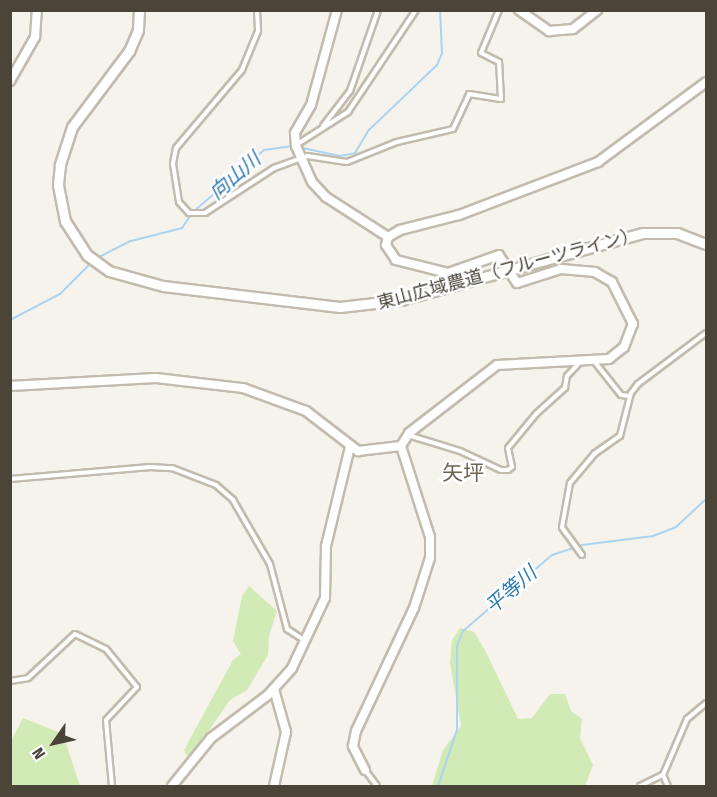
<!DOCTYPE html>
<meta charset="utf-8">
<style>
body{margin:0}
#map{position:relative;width:717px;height:797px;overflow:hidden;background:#f6f3ec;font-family:"Fira Sans Condensed","Noto Sans JP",sans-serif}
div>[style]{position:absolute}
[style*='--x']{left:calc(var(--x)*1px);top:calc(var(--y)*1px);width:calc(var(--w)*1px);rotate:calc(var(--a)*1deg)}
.green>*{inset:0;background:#d2eab5}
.stream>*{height:2px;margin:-1px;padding:0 1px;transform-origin:1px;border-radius:1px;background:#a9d4f2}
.roads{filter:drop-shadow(2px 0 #c2bbae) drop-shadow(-2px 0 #c2bbae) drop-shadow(0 2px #c2bbae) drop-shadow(0 -2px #c2bbae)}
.service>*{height:4px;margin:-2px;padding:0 2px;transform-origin:2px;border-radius:2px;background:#fff}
.minor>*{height:8px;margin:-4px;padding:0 4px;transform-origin:4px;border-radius:4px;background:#fff}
.tertiary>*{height:9px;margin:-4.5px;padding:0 4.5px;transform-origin:4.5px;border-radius:4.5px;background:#fff}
span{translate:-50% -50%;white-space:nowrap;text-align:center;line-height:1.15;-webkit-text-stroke:5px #fff;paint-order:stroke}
.street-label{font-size:18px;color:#4b4439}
.water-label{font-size:20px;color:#2e7ab2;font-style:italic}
.quarter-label{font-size:21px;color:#6e6250}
.frame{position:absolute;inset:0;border:12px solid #4b4439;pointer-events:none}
.north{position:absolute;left:24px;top:713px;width:60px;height:60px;-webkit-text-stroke:4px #fff;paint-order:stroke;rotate:236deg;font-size:16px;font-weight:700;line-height:24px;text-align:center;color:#4b4439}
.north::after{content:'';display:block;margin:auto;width:21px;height:27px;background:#4b4439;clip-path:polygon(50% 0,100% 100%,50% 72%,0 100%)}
</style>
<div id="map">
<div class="green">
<div style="clip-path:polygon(249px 586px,277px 611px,269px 636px,268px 655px,247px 690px,230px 700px,194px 752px,187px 756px,184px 750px,233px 660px,241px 654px,233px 641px,242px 596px)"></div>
<div style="clip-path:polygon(460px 628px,474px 632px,486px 652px,518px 719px,532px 718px,550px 694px,565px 694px,571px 711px,582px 719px,580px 738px,593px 765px,585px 786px,432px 786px,443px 750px,461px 726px,450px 663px,452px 640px)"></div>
<div style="clip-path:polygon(23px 718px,63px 734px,80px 786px,11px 786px,11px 741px)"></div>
</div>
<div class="stream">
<div style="--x:298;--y:147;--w:43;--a:12.1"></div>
<div style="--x:340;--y:156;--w:15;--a:-11"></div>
<div style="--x:355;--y:153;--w:27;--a:-59"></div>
<div style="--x:369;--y:130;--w:94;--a:-43.7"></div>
<div style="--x:437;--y:65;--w:13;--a:-67"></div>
<div style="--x:442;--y:53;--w:43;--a:-92.7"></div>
<div style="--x:97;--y:258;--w:38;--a:-27"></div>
<div style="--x:131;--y:241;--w:53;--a:-14.3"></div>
<div style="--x:182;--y:228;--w:18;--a:-56"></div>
<div style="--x:192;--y:213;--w:96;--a:-41.2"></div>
<div style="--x:264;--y:150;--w:29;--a:-8"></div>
<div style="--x:10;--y:320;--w:56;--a:-27.5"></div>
<div style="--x:60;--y:294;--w:47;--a:-45"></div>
<div style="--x:438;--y:786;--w:59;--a:-71.3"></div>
<div style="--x:457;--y:730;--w:84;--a:-90"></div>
<div style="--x:457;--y:646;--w:16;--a:-68"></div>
<div style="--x:463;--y:631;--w:117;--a:-40.5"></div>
<div style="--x:552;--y:555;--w:32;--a:-18"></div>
<div style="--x:582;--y:545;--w:72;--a:-7.2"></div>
<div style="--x:653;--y:536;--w:25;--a:-21"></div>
<div style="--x:676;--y:527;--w:41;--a:-43"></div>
</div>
<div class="roads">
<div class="service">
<div style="--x:257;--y:10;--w:21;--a:87"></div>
<div style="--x:258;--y:31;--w:42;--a:112.3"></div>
<div style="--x:242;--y:70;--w:102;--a:130.2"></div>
<div style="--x:176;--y:148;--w:16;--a:101"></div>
<div style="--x:173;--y:164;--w:38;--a:81"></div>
<div style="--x:179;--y:202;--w:15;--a:48"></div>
<div style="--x:189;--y:213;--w:16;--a:0"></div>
<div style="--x:205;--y:213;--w:82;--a:-33.1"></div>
<div style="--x:274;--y:168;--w:35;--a:-20"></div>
<div style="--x:307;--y:156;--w:40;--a:8.5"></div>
<div style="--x:347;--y:162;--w:54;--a:-21.8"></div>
<div style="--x:397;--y:142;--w:57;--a:-13.1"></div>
<div style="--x:453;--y:129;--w:38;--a:-65"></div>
<div style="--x:469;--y:94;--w:32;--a:9"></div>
<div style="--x:501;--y:99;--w:37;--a:-93"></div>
<div style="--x:499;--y:62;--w:20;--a:-153"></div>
<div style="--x:481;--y:53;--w:47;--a:-67.3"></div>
<div style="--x:323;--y:126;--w:44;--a:-52.4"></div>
<div style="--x:350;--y:91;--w:86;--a:-70.9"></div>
<div style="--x:296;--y:145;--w:62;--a:-32.4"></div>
<div style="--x:348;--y:112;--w:123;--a:-56.3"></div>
<div style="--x:594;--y:361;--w:43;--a:51.5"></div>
<div style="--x:621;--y:395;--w:9;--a:6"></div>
<div style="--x:408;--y:435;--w:54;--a:17.1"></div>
<div style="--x:460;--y:451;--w:45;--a:24.9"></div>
<div style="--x:501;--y:470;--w:7;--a:0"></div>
<div style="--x:508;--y:470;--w:5;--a:-37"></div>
<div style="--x:512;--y:467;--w:19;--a:-102"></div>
<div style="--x:508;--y:448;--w:45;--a:-50.4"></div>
<div style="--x:537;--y:413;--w:38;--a:-42"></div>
<div style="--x:565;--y:388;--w:12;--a:-81"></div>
<div style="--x:567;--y:376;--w:19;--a:-47"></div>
<div style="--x:10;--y:479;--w:141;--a:-4.9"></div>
<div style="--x:150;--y:467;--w:22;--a:3"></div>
<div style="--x:172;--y:468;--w:47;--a:21.1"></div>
<div style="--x:216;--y:485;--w:23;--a:41"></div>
<div style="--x:233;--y:500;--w:74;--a:60"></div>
<div style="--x:270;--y:564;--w:67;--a:75.3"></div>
<div style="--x:287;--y:629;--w:20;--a:33"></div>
<div style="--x:582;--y:555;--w:34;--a:-126"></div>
<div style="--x:562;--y:527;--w:45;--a:-79.7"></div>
<div style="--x:570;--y:483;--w:38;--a:-50"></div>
<div style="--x:594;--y:454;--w:32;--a:-35"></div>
<div style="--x:620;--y:436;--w:44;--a:-75.7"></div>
<div style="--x:631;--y:393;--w:11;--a:-52"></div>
<div style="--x:638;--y:384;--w:85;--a:-36.9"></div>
<div style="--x:10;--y:681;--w:18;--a:-9"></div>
<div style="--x:28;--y:678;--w:64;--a:-43.1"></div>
<div style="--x:75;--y:634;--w:34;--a:26"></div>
<div style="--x:106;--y:649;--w:49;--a:50.8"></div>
<div style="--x:137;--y:687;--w:45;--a:133.2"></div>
<div style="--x:106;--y:720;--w:66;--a:84.8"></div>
<div style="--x:365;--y:770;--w:20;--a:53"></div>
<div style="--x:663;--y:775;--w:12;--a:66"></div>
<div style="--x:640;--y:786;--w:25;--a:-26"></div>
<div style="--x:663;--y:775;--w:61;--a:-66.8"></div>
<div style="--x:687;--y:719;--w:25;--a:-40"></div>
</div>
<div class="minor">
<div style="--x:337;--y:10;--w:98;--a:105.3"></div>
<div style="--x:311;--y:105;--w:32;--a:120"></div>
<div style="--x:295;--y:133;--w:13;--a:86"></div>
<div style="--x:296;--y:146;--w:39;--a:66"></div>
<div style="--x:312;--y:182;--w:21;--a:47"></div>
<div style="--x:326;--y:197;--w:74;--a:32.8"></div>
<div style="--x:519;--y:10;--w:37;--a:35"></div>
<div style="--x:549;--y:31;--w:24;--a:-5"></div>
<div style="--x:573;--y:29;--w:31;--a:-38"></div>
<div style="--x:10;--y:81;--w:51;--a:-60.4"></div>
<div style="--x:35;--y:37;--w:27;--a:-86"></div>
<div style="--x:388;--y:237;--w:14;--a:-30"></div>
<div style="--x:400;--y:230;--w:61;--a:-14.3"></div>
<div style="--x:459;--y:215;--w:149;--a:-20.9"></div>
<div style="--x:598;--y:162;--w:134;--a:-36.5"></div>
<div style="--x:10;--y:386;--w:146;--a:-3.1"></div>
<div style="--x:156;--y:378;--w:88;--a:6.6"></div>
<div style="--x:243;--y:388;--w:67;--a:20.1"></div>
<div style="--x:306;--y:411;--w:66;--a:37.6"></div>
<div style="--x:358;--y:451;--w:43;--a:-6.6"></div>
<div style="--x:274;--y:689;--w:45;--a:74.4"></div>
<div style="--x:286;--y:732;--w:55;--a:102.5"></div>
<div style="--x:365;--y:770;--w:27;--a:-117"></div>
<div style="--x:353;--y:746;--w:15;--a:-79"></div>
<div style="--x:356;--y:731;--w:136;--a:-64.8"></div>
<div style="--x:414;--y:608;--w:52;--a:-72.3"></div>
<div style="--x:430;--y:558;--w:21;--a:-90"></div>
<div style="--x:430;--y:537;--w:96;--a:-107.7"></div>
<div style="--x:401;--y:446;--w:15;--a:-58"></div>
<div style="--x:409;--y:433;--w:111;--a:-37.7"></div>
<div style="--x:497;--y:365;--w:112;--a:-3.1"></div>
<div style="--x:609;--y:359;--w:19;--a:-39"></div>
<div style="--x:624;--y:347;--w:25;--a:-69"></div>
<div style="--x:633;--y:324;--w:47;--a:-116.6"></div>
<div style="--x:612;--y:282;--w:20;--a:-150"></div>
<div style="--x:595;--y:272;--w:34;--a:-175"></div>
<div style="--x:561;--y:269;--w:46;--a:162.3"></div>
<div style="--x:517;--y:283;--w:33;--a:-123"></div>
<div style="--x:499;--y:255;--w:54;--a:160.6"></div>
<div style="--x:448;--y:273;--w:54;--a:-166"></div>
<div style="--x:396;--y:260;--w:18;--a:-124"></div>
<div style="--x:386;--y:245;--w:8;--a:-76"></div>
<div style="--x:172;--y:786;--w:62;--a:-50.9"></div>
<div style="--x:211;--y:738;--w:71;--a:-37"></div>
<div style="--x:268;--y:695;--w:36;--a:-48"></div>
<div style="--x:292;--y:668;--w:77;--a:-64.8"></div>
<div style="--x:325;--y:598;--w:52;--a:-88.9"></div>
<div style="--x:326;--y:546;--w:102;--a:-76.4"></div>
</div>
<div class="tertiary">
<div style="--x:139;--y:10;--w:20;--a:93"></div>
<div style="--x:138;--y:30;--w:23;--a:113"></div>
<div style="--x:129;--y:51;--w:95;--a:126.9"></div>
<div style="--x:72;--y:127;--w:40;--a:108"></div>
<div style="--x:60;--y:165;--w:20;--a:96"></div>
<div style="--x:58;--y:185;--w:37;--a:79"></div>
<div style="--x:65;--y:221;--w:40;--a:57.1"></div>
<div style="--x:87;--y:255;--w:27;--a:36"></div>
<div style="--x:109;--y:271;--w:56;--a:15.5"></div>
<div style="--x:163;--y:286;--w:178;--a:6.8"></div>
<div style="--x:340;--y:307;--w:61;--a:-6.5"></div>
<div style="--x:401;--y:300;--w:251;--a:-15.5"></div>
<div style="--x:643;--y:233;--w:34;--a:0"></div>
<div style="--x:677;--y:233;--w:31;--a:21"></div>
</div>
</div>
<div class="street-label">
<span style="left:508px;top:269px;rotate:-15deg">東山広域農道（フルーツライン）</span>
</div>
<div class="water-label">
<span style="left:235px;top:176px;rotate:-41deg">向山川</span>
<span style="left:511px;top:590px;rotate:-41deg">平等川</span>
</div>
<div class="quarter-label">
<span style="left:463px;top:473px">矢坪</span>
</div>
<div class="frame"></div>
<div class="north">N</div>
</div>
